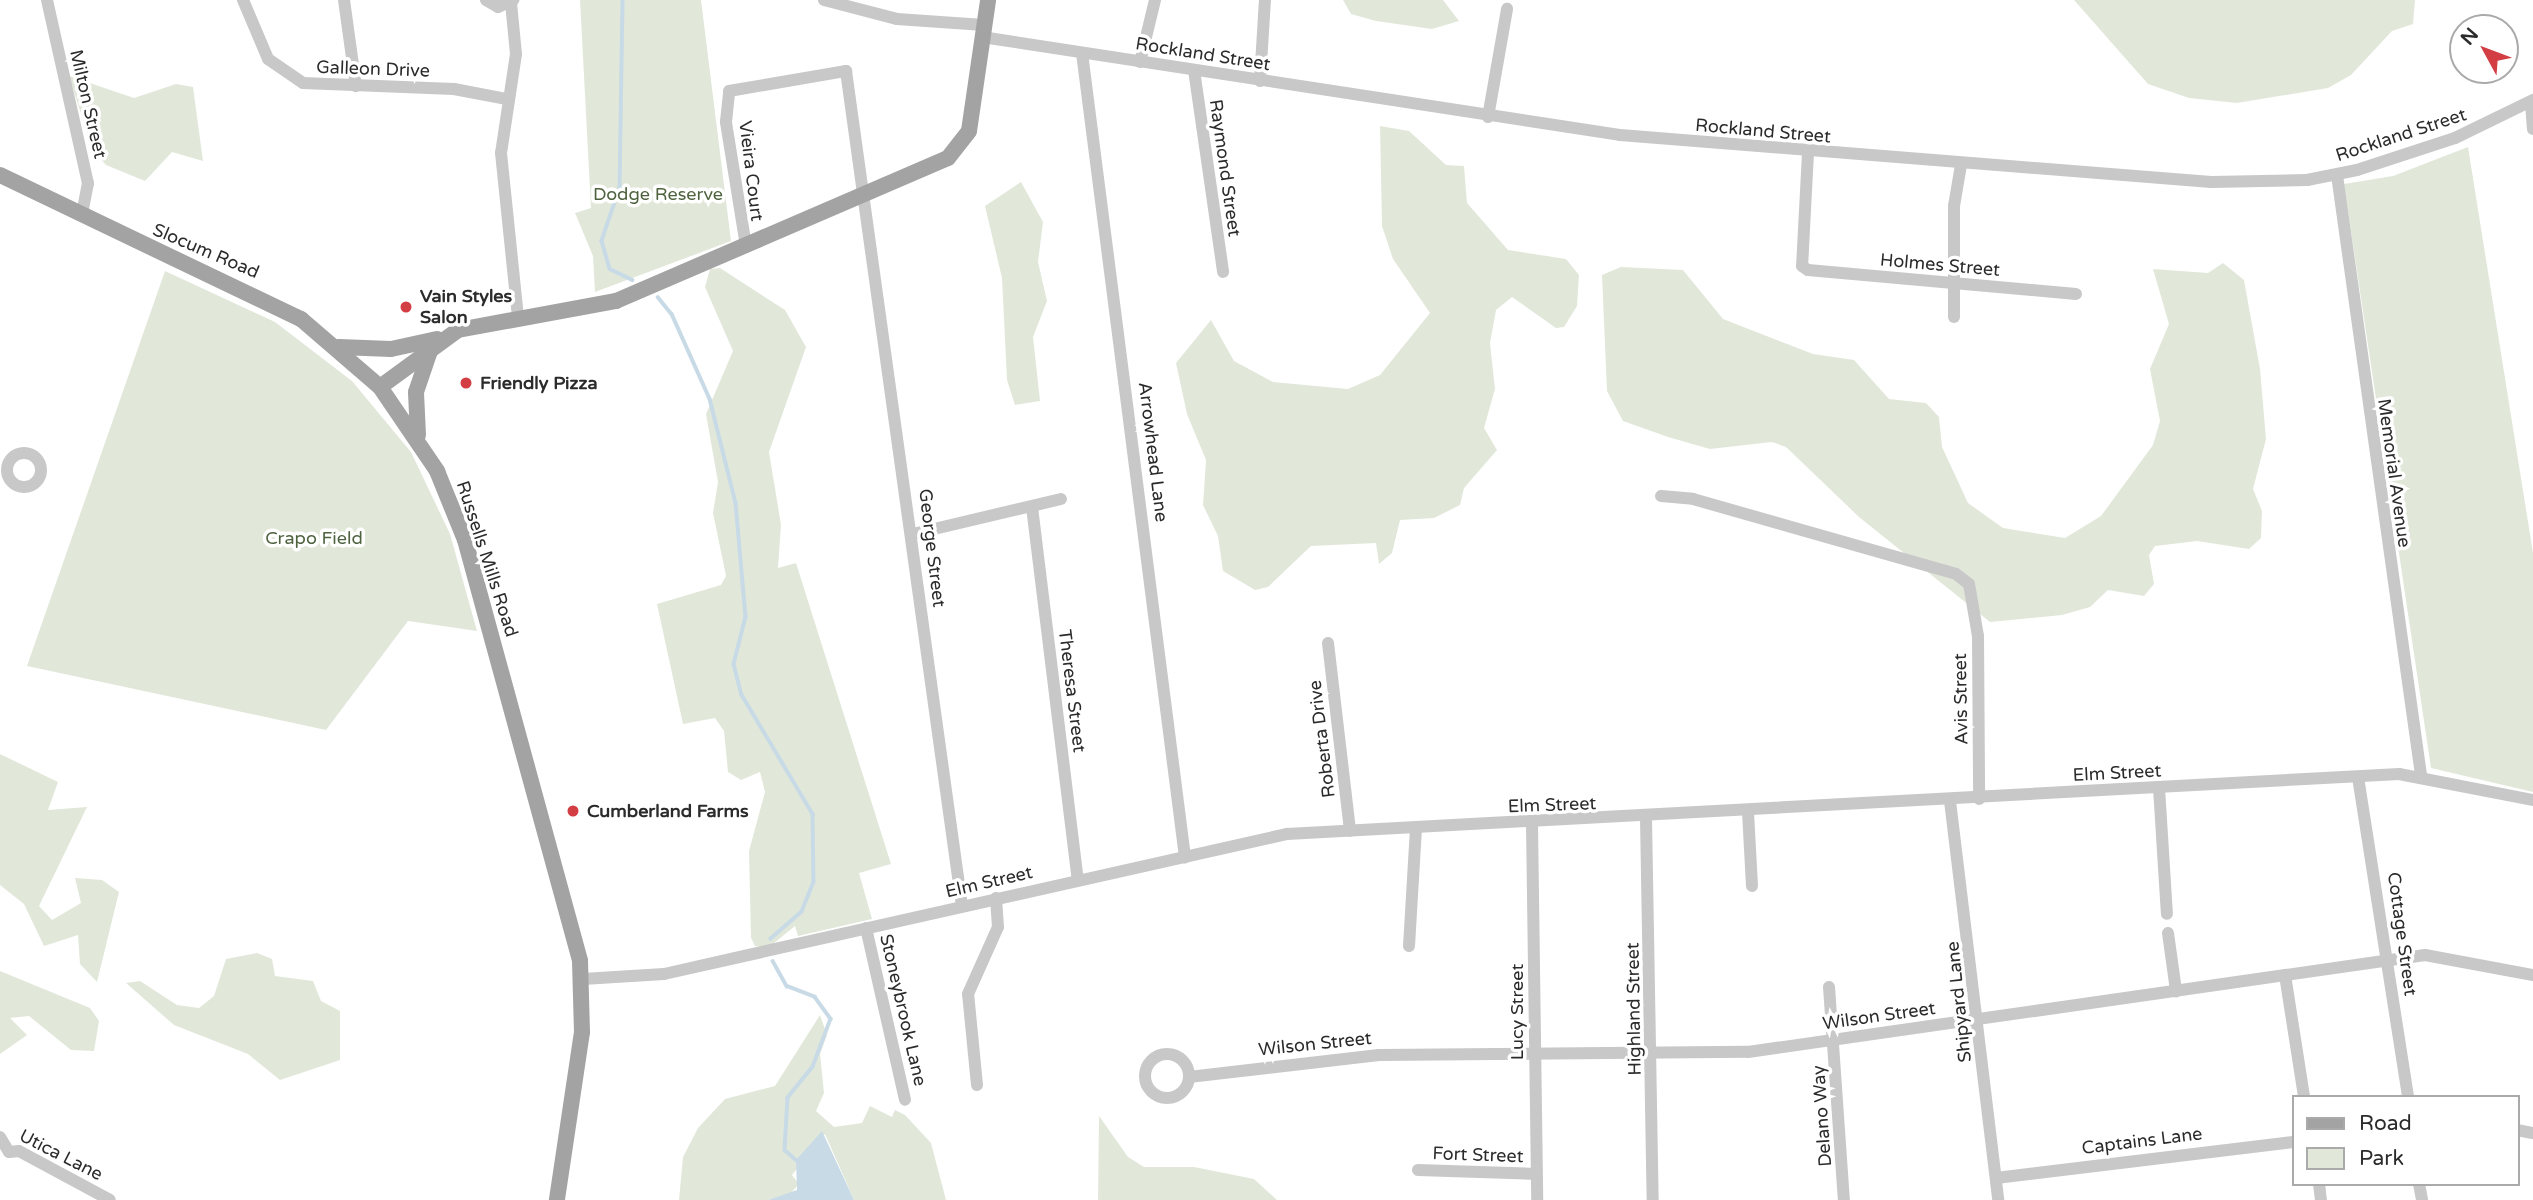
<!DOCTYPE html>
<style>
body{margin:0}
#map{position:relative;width:2533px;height:1200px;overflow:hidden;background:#fff;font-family:"Varela Round",sans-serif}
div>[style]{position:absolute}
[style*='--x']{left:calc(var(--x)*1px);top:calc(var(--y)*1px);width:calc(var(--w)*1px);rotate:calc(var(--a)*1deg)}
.green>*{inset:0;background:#e1e8da}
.water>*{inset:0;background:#c7dae6}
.stream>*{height:3.5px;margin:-1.75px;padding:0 1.75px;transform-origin:1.75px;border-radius:1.75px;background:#c7dae6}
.minor>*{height:12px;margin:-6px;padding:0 6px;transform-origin:6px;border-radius:6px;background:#c8c8c8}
.minor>.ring{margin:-6px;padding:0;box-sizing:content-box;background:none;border:12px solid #c8c8c8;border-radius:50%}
.major>*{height:16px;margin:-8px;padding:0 8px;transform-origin:8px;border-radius:8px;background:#a3a3a3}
.dots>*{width:19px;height:19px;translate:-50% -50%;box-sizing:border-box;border:4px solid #fff;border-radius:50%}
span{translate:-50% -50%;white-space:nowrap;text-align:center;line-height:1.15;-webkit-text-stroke:7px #fff;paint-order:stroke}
.street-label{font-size:18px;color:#2b2b2b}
.park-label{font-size:18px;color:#4e623e}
.poi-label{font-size:18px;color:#2b2b2b;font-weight:700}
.left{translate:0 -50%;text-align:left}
.legend{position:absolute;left:2292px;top:1095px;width:228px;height:91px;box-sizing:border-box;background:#fff;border:2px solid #aaa;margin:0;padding:9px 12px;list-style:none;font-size:21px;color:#2b2b2b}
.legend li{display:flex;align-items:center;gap:14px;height:35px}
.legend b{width:35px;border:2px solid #aaa}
.north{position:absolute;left:2449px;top:14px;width:70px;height:70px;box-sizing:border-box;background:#fff;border:2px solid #aaa;border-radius:50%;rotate:311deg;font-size:19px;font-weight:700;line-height:28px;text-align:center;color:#2b2b2b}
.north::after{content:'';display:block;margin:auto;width:24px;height:32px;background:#d33d44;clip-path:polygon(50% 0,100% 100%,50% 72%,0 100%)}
</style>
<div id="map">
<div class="green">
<div style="clip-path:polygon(580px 0,701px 0,731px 241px,595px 292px,593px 256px,575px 213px,591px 208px)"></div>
<div style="clip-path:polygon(1343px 0,1443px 0,1459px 21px,1432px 29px,1376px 21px,1351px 14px)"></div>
<div style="clip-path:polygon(2074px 0,2415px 0,2413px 24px,2392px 31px,2351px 75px,2328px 88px,2237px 103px,2189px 98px,2148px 84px)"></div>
<div style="clip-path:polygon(69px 76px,134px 98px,176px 84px,193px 87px,203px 161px,172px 152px,145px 181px,106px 165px,93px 151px)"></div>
<div style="clip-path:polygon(1380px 126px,1409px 131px,1446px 165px,1464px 166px,1467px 203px,1508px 250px,1566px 259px,1579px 275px,1577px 306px,1564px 327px,1556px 328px,1512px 297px,1496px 310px,1490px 343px,1495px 389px,1484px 428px,1497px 450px,1464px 488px,1460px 505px,1434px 518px,1400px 520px,1392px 553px,1379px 564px,1376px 543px,1311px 546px,1268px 587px,1255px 590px,1223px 571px,1218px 536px,1203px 505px,1206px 460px,1187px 414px,1176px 363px,1211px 320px,1234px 361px,1273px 382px,1348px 389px,1380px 375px,1430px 313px,1393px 259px,1382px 226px)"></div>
<div style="clip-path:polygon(2468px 147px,2533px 553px,2533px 792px,2431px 768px,2344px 184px,2393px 176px)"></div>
<div style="clip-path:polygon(1021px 182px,1043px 222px,1038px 262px,1047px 301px,1033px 337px,1040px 401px,1015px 405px,1007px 380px,1002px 278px,985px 206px)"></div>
<div style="clip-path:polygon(2223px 263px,2244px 280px,2260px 369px,2266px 439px,2253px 489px,2262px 511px,2261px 538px,2249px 549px,2197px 541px,2155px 546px,2149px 555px,2154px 584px,2144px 596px,2108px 590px,2090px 607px,2062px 615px,1990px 622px,1859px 517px,1786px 447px,1772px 442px,1710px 449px,1668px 437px,1623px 421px,1607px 391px,1602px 275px,1621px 267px,1683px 270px,1723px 319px,1813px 354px,1854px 360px,1889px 399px,1926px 403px,1939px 417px,1942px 447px,1968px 503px,2003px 528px,2065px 538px,2101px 516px,2153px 445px,2160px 421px,2150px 369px,2169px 324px,2153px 269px,2208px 273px)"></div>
<div style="clip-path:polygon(720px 268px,785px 310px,806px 347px,769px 452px,781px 525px,778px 568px,796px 563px,891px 864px,859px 873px,872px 919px,798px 936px,795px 926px,769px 947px,755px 946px,751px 938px,749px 851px,765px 792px,760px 772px,741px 780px,728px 772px,724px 731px,715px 718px,683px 724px,657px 604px,721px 585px,726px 576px,713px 513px,718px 482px,706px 414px,733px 351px,705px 287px,710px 269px)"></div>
<div style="clip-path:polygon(165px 271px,275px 322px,352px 381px,411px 452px,450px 534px,477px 631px,408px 621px,326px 730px,27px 666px)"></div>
<div style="clip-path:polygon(0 754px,58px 782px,48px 810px,87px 807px,39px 906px,52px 920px,81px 903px,75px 878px,102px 880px,119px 892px,97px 982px,80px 964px,78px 935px,44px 946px,24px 904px,0 885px)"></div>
<div style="clip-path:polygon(257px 953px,272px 959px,275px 976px,313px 981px,321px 1001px,340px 1011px,340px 1060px,280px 1080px,248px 1054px,174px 1025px,126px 983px,140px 981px,177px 1005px,199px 1008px,214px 996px,226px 959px)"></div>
<div style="clip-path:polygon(0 971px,90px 1008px,99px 1021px,94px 1051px,71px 1050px,29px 1016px,10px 1018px,27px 1035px,0 1054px)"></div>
<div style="clip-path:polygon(820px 1015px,827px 1035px,820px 1054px,824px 1093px,816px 1111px,834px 1127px,862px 1123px,870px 1106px,892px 1117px,895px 1110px,905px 1115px,931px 1143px,946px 1200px,854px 1200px,825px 1134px,792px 1175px,799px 1184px,791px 1193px,768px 1200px,679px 1200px,683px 1157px,698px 1128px,725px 1099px,775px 1086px)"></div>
<div style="clip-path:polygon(1099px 1116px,1128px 1157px,1144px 1167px,1194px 1167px,1254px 1179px,1277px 1200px,1098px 1200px)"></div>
</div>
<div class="water">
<div style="clip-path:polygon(822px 1131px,854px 1200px,768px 1200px,797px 1190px,796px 1160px)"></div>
</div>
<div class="stream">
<div style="--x:623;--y:0;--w:188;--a:90.9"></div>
<div style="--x:620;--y:188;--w:56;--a:108.8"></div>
<div style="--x:602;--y:241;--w:29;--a:74"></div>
<div style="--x:610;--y:269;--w:25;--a:26"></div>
<div style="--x:658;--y:297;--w:22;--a:51"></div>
<div style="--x:672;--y:314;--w:93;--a:65.9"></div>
<div style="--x:710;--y:399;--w:107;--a:76"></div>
<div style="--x:736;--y:503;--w:114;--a:85"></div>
<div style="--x:746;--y:617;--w:49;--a:104.3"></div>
<div style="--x:734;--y:664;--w:32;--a:76"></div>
<div style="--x:742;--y:695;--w:139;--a:59.2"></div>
<div style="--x:813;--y:814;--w:68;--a:89.2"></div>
<div style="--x:814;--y:882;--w:32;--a:112"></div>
<div style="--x:802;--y:912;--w:41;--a:138.9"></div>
<div style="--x:773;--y:961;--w:29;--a:61"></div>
<div style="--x:787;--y:986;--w:30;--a:21"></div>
<div style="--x:815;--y:997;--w:27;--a:54"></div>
<div style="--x:831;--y:1019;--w:51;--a:110.6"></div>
<div style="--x:813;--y:1067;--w:40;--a:129"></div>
<div style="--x:788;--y:1098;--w:52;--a:93.3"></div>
<div style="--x:785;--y:1150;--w:15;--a:42"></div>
</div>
<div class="minor">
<div style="--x:47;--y:0;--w:188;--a:77.4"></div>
<div style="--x:88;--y:183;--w:33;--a:101"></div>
<div style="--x:243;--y:0;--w:64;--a:67"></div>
<div style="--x:268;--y:59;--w:42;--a:34.4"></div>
<div style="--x:303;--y:83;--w:151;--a:2.3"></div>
<div style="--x:454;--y:89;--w:54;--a:10.7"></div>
<div style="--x:344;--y:0;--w:87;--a:82.1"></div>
<div style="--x:486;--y:0;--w:14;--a:30"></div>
<div style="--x:498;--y:7;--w:17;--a:-25"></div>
<div style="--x:824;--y:0;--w:75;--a:14.6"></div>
<div style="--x:897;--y:19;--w:87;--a:3.9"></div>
<div style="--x:511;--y:3;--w:51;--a:84.4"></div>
<div style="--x:516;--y:54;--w:100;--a:98.6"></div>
<div style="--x:501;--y:153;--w:166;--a:84.1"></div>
<div style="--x:982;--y:37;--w:645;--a:8.73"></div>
<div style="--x:1620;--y:135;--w:593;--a:4.55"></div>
<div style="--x:2211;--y:182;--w:96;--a:-1.2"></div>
<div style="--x:2307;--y:180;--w:51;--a:-11.3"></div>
<div style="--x:2357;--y:170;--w:103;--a:-18.1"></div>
<div style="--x:2455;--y:138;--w:87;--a:-26"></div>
<div style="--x:1082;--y:53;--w:811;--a:82.7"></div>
<div style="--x:1140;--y:62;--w:64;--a:-76.4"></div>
<div style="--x:1194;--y:70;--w:204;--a:81.8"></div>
<div style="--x:1260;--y:81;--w:81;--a:-86.5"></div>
<div style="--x:2531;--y:102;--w:27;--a:86"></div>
<div style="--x:1488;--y:117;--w:110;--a:-80"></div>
<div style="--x:1808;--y:153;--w:113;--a:93"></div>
<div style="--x:1802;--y:266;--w:7;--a:34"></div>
<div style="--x:1808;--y:270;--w:269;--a:5.1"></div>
<div style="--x:2337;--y:175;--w:606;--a:82.03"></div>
<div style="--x:746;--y:246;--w:126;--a:-99.2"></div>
<div style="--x:726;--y:122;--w:31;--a:-84"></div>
<div style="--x:729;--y:91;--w:119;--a:-9.7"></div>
<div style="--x:846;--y:71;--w:843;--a:82.09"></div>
<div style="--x:1954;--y:317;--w:111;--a:-90"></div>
<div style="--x:1954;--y:206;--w:42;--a:-80.3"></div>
<div class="ring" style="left:7px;top:453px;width:22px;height:22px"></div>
<div style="--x:1661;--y:496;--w:32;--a:5"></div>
<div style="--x:1693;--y:499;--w:273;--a:15.9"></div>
<div style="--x:1956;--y:574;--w:16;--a:38"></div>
<div style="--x:1969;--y:584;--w:53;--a:80.2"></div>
<div style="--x:1978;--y:636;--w:163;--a:89.6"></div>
<div style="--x:1032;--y:507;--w:376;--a:83"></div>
<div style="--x:913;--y:534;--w:152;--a:-13.3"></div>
<div style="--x:1328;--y:643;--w:189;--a:83.3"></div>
<div style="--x:2358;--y:777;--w:324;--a:81.1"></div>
<div style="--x:2159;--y:788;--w:126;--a:86.4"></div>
<div style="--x:1950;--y:801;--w:402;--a:83.1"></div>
<div style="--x:1748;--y:812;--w:74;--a:86.9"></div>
<div style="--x:1646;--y:818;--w:382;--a:89"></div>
<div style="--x:1532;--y:824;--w:376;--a:89.2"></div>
<div style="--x:866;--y:928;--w:176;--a:77.2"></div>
<div style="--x:2168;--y:933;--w:59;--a:82.1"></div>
<div style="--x:1409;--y:946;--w:118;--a:-86.6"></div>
<div style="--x:2285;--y:975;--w:123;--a:81.1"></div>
<div style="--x:583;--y:979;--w:81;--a:-3.5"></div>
<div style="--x:664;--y:974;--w:639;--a:-12.67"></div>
<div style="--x:1287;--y:834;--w:1114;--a:-3.09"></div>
<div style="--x:2399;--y:774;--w:136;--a:11"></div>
<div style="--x:1829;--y:987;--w:214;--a:86"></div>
<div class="ring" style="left:1145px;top:1054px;width:32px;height:32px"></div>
<div style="--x:1189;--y:1077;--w:191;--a:-6.6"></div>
<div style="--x:1379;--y:1055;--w:369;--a:-0.5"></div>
<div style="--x:1748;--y:1052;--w:684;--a:-8.15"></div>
<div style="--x:2425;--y:955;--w:110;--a:10.5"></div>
<div style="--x:977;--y:1085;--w:91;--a:-95.6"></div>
<div style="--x:968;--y:994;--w:73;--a:-65.9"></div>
<div style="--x:998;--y:927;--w:29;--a:-94"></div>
<div style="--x:2517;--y:1130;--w:16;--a:11"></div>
<div style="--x:0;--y:1137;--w:17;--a:59"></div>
<div style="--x:9;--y:1152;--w:10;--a:-6"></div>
<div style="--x:19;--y:1151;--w:103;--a:28.3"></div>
<div style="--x:1418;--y:1170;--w:118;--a:1.9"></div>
<div style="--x:1996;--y:1178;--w:299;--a:-6.9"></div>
<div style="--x:2319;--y:1184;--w:16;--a:83"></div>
<div style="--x:2419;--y:1184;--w:16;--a:79"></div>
</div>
<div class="major">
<div style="--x:0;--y:175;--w:334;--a:25.6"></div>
<div style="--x:301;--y:319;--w:104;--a:40.7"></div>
<div style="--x:380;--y:387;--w:102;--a:55.8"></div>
<div style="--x:437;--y:471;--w:74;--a:67.9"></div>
<div style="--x:465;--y:540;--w:436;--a:74.7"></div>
<div style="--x:580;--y:961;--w:71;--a:88.4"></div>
<div style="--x:582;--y:1032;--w:170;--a:98.5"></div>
<div style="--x:339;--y:347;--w:52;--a:2.2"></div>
<div style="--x:391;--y:349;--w:47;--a:-12.3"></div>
<div style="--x:380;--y:387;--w:97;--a:-36.2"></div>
<div style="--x:458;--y:330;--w:161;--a:-10.4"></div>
<div style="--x:616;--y:301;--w:361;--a:-23.3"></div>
<div style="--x:948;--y:158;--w:34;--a:-52"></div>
<div style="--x:969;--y:131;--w:132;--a:-81.7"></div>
<div style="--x:418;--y:435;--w:43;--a:-92.7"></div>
<div style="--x:416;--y:392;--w:46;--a:-71.2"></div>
</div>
<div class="dots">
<div style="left:406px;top:307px;background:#d33d44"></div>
<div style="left:466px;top:383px;background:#d33d44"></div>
<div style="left:573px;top:811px;background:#d33d44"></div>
</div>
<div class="street-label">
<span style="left:1203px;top:54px;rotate:9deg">Rockland Street</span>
<span style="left:373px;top:69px;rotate:2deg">Galleon Drive</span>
<span style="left:88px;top:104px;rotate:77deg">Milton Street</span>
<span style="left:1763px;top:131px;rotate:5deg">Rockland Street</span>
<span style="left:2401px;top:135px;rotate:-18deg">Rockland Street</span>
<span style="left:1225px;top:168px;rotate:82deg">Raymond Street</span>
<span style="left:751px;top:171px;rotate:83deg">Vieira Court</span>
<span style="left:206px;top:251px;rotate:23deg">Slocum Road</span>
<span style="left:1940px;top:265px;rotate:5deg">Holmes Street</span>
<span style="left:1153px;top:452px;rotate:83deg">Arrowhead Lane</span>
<span style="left:2394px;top:473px;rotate:82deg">Memorial Avenue</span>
<span style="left:932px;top:548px;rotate:83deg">George Street</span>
<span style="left:487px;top:559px;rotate:72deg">Russells Mills Road</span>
<span style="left:1072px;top:691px;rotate:83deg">Theresa Street</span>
<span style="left:1961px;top:699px;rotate:-91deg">Avis Street</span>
<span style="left:1322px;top:739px;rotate:-97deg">Roberta Drive</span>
<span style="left:2117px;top:773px;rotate:-3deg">Elm Street</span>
<span style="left:1552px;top:805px;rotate:-2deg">Elm Street</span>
<span style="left:989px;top:882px;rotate:-13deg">Elm Street</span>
<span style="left:2402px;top:934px;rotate:82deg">Cottage Street</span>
<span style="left:1959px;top:1002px;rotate:-96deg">Shipyard Lane</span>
<span style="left:1634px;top:1009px;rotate:-91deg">Highland Street</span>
<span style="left:903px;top:1010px;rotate:77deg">Stoneybrook Lane</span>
<span style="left:1517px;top:1012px;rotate:-90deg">Lucy Street</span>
<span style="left:1879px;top:1016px;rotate:-8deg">Wilson Street</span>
<span style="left:1315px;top:1044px;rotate:-6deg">Wilson Street</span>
<span style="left:1822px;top:1116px;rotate:-94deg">Delano Way</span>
<span style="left:2142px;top:1141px;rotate:-7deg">Captains Lane</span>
<span style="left:61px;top:1155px;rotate:27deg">Utica Lane</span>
<span style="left:1478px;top:1155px;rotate:2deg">Fort Street</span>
</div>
<div class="park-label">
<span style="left:658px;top:194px">Dodge Reserve</span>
<span style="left:314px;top:538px">Crapo Field</span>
</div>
<div class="poi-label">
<span class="left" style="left:420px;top:307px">Vain Styles<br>Salon</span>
<span class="left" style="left:480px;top:383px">Friendly Pizza</span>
<span class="left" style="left:587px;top:811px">Cumberland Farms</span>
</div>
<ul class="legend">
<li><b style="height:9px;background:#a3a3a3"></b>Road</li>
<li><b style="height:19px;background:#e1e8da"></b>Park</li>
</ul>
<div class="north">N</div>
</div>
